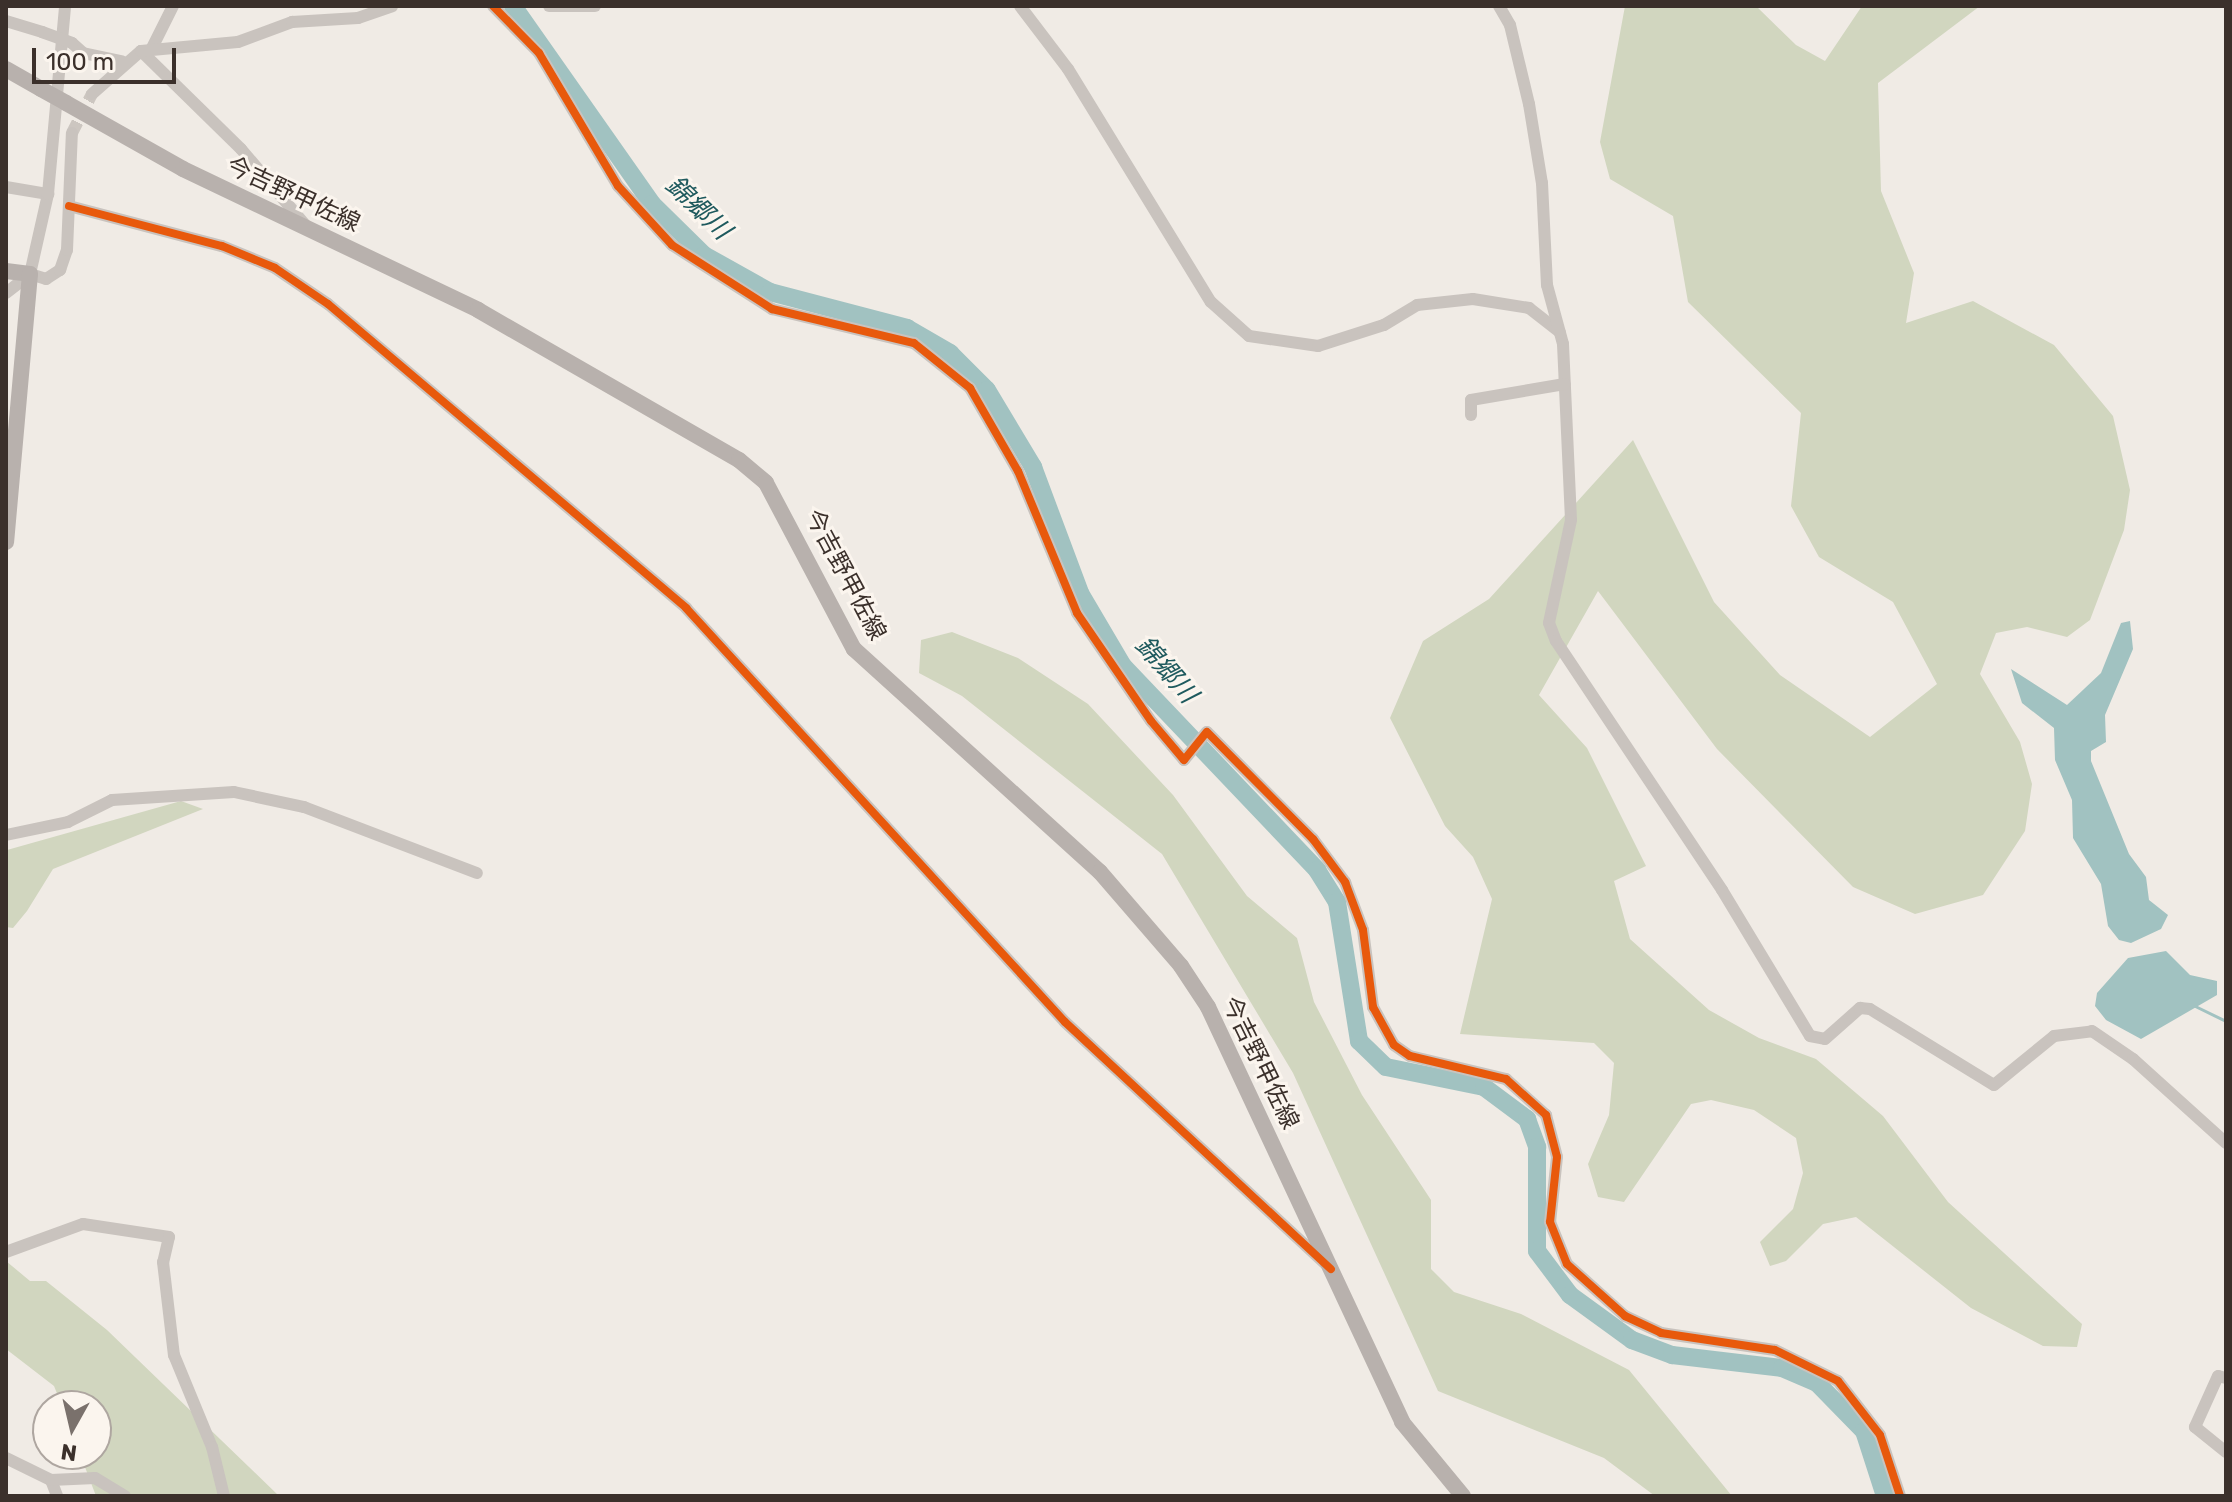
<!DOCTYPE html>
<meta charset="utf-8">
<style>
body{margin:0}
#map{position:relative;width:2232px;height:1502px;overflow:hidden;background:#f0ebe5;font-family:Rubik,"Noto Sans JP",sans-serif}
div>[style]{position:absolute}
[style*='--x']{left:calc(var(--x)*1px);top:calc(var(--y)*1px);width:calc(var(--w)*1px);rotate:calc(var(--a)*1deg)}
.green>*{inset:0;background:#d1d6bf}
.water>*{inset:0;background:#a1c2c1}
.stream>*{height:3px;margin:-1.5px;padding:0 1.5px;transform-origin:1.5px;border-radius:1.5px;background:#a1c2c1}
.river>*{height:18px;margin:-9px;padding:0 9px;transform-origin:9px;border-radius:9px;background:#a1c2c1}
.minor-tunnel>*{height:12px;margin-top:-6px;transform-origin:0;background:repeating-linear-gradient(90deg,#ccc6c0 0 12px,transparent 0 18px)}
.minor>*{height:12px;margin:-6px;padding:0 6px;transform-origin:6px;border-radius:6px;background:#c9c3be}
.major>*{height:16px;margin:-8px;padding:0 8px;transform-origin:8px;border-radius:8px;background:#b8b1ad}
.minor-bridge>*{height:12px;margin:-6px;padding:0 6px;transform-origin:6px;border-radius:6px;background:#c9c3be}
.major-bridge>*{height:16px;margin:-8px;padding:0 8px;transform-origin:8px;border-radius:8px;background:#b8b1ad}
.cycleway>*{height:8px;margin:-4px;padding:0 4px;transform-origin:4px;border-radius:4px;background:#e8590c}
span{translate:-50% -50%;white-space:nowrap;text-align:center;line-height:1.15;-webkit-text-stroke:6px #fbf5ee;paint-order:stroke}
.street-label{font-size:24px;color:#3b302b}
.water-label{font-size:26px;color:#1f5a5e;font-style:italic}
.frame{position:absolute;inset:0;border:8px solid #3b302b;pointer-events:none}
.north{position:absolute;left:32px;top:1390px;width:80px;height:80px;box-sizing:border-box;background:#fbf5ee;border:2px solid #aea6a0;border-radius:50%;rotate:188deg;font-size:22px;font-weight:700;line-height:32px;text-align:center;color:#3b302b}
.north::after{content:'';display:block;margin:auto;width:28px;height:36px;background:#7a716c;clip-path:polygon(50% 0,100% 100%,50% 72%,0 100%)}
.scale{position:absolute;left:32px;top:48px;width:144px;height:36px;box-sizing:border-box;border:4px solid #3b302b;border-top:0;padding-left:10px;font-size:24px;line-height:28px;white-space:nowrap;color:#3b302b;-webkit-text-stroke:6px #fbf5ee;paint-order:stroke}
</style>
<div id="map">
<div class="green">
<div style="clip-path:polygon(1625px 6px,1756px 6px,1796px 45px,1825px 61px,1862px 6px,1980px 6px,1878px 83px,1881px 191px,1914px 273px,1906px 323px,1973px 301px,2054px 345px,2113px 416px,2130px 490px,2124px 530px,2090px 620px,2067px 637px,2027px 627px,1996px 633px,1980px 674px,2020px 742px,2032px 784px,2025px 831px,1983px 895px,1915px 914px,1853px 887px,1717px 749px,1598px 591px,1539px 695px,1587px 748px,1646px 866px,1614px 881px,1630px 939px,1709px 1010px,1759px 1038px,1816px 1059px,1883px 1116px,1948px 1202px,2082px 1324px,2077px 1347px,2043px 1346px,1971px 1308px,1856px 1217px,1823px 1224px,1786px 1261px,1770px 1266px,1760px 1242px,1793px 1209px,1803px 1173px,1796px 1138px,1754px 1110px,1711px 1100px,1691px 1104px,1624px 1202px,1598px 1197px,1588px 1164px,1609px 1115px,1614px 1063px,1594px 1043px,1460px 1034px,1492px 899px,1473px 857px,1445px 826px,1390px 718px,1423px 641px,1489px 599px,1633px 440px,1714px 602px,1780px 675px,1870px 737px,1937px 684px,1893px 602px,1819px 557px,1791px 506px,1801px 413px,1688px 302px,1673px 216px,1610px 179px,1600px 142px)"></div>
<div style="clip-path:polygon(952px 632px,1018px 658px,1088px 704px,1173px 795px,1247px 896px,1297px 938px,1314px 1002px,1362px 1095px,1431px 1200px,1431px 1269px,1454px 1292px,1521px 1314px,1629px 1370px,1732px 1496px,1655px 1496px,1604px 1458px,1438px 1391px,1293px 1073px,1162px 854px,962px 696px,919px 673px,921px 640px)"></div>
<div style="clip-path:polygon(181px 801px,203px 809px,53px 869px,27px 911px,13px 928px,6px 927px,7px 850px)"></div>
<div style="clip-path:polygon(6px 1261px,30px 1281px,46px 1281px,107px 1330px,279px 1496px,96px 1496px,80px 1454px,96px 1454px,96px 1406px,62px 1406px,54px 1386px,6px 1349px)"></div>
</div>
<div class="water">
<div style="clip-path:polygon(2130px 621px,2133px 649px,2105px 715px,2106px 742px,2091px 751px,2091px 761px,2129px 854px,2146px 877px,2149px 900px,2168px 915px,2161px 929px,2131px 943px,2119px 940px,2108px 926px,2101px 884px,2073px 838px,2072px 800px,2055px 760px,2054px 728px,2022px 703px,2011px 669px,2067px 705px,2101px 673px,2121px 623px)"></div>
<div style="clip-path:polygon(2166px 951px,2190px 975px,2217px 981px,2217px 995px,2141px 1039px,2106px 1020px,2095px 1006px,2097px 993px,2128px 958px)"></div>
</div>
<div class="stream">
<div style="--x:2195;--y:1006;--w:34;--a:26"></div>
</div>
<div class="river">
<div style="--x:513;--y:6;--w:242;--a:54.9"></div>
<div style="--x:652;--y:204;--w:73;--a:44.4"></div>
<div style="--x:704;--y:255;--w:76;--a:29.3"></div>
<div style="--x:770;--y:292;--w:142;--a:14.7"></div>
<div style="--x:907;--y:328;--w:50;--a:30.2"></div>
<div style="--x:950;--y:353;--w:52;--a:45"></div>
<div style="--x:987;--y:390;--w:90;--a:59.1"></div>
<div style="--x:1033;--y:467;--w:134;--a:69.5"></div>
<div style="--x:1080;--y:593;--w:85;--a:59.5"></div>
<div style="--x:1123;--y:666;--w:282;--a:46.4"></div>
<div style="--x:1317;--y:870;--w:38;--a:58"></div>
<div style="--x:1337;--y:902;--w:141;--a:81"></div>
<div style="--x:1359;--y:1041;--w:37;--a:44"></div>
<div style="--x:1386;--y:1067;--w:100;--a:11.5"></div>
<div style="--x:1484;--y:1087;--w:54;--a:36.7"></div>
<div style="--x:1527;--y:1119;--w:30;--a:70"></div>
<div style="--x:1537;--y:1147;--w:104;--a:90"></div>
<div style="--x:1537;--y:1251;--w:55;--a:53.1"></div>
<div style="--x:1570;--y:1295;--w:77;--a:36"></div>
<div style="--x:1632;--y:1340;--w:43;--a:20.6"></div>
<div style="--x:1672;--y:1355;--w:111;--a:6.7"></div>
<div style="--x:1782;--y:1368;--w:38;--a:23"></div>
<div style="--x:1817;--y:1383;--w:67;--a:45.6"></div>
<div style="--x:1864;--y:1431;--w:68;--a:72.1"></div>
</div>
<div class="minor-tunnel">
<div style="--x:72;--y:133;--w:44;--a:-62.9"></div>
</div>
<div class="minor">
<div style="--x:493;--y:6;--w:66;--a:45.6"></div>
<div style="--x:539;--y:53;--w:155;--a:59.3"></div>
<div style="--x:618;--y:186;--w:80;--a:47.5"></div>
<div style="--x:672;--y:245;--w:119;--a:32.6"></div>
<div style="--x:772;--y:309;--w:146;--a:13.5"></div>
<div style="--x:914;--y:343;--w:72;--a:38.8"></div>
<div style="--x:970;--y:388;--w:96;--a:60"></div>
<div style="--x:1018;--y:471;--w:154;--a:67.4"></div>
<div style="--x:1077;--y:613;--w:131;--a:55.6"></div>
<div style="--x:1151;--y:721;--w:51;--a:49.8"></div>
<div style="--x:1184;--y:760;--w:36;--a:-51"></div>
<div style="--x:1207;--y:732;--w:151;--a:45.3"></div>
<div style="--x:1313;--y:839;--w:54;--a:53.3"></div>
<div style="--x:1345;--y:882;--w:51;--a:69.4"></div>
<div style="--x:1363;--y:930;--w:78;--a:82.6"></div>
<div style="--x:1373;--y:1007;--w:43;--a:61.1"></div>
<div style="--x:1394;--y:1045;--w:19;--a:35"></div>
<div style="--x:1410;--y:1056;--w:99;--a:13.5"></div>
<div style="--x:1506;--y:1079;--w:54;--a:42"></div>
<div style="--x:1546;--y:1115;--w:43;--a:75.3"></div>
<div style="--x:1557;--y:1157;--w:65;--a:96.1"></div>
<div style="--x:1550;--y:1222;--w:45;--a:68"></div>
<div style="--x:1567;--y:1264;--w:78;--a:41.9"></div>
<div style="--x:1625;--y:1316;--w:40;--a:25"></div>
<div style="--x:1661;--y:1333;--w:115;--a:8.5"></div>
<div style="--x:1775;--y:1350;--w:70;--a:26.2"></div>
<div style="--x:1838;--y:1381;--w:68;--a:52.1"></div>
<div style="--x:1880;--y:1435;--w:64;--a:71.8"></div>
<div style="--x:549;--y:6;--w:46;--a:0"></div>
<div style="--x:1020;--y:6;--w:79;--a:52.7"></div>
<div style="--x:1068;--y:69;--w:273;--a:58.5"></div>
<div style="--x:1211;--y:302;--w:51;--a:41.8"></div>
<div style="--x:1249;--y:336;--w:70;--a:8.2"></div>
<div style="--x:1318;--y:346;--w:69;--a:-17.7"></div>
<div style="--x:1384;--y:325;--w:39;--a:-31"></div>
<div style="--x:1417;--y:305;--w:56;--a:-6.1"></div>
<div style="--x:1473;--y:299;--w:57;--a:9.1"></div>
<div style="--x:1529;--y:308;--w:39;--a:38"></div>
<div style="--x:1499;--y:6;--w:22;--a:60"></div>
<div style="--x:1510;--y:25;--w:81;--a:76.5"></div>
<div style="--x:1529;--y:104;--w:80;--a:80.7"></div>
<div style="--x:1542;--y:183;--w:102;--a:87.2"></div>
<div style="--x:1547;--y:285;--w:61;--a:74.8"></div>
<div style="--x:1563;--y:344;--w:176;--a:87.4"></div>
<div style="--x:1571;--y:520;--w:105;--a:102.1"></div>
<div style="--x:1549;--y:623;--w:19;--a:69"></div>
<div style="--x:1556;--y:641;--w:299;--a:56.3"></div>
<div style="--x:1722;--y:890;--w:170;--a:58.9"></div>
<div style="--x:1810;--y:1036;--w:15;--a:11"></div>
<div style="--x:1825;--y:1039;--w:47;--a:-41.5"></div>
<div style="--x:1860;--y:1008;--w:10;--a:6"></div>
<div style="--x:1870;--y:1009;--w:145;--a:31.5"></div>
<div style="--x:1994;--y:1085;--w:77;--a:-39.2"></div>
<div style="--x:2054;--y:1036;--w:38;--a:-7"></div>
<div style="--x:2092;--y:1031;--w:50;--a:34.3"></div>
<div style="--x:2133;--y:1059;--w:125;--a:42.1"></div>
<div style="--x:6;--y:21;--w:38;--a:17"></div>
<div style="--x:72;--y:43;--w:15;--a:42"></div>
<div style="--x:83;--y:53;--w:40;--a:12"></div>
<div style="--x:151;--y:50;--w:49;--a:-63.4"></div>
<div style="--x:141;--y:51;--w:140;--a:44.4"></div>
<div style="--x:241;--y:149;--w:101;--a:49.8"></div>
<div style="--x:92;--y:94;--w:65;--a:-41.3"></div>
<div style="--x:141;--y:51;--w:97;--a:-5.3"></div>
<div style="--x:238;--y:42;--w:58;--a:-20.3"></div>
<div style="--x:292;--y:22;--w:66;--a:-3.5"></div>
<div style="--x:358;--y:18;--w:36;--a:-19"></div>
<div style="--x:6;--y:187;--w:43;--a:9.5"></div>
<div style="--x:69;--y:206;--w:158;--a:14.7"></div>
<div style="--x:222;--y:246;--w:57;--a:22.5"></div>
<div style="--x:275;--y:268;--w:64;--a:34.2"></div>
<div style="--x:328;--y:304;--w:470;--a:40.3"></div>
<div style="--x:686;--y:608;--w:561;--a:47.53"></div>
<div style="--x:1065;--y:1022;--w:354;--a:42.9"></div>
<div style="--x:30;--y:274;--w:82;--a:-77.3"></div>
<div style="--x:48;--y:194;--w:189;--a:-84.8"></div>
<div style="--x:30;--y:274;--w:17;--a:17"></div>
<div style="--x:46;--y:279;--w:17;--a:-33"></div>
<div style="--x:60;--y:270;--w:21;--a:-71"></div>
<div style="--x:67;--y:250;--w:117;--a:-87.6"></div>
<div style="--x:6;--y:293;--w:31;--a:-38"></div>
<div style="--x:1471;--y:415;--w:15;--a:-90"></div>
<div style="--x:1471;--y:400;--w:95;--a:-9.7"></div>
<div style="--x:6;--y:835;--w:63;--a:-11.8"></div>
<div style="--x:68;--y:822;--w:49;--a:-26.6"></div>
<div style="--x:112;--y:800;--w:122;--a:-3.8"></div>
<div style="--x:234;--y:792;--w:72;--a:12.1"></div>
<div style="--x:304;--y:807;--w:185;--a:20.9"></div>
<div style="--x:6;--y:1252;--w:82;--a:-20"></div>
<div style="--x:83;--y:1224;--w:87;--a:8.6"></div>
<div style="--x:169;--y:1237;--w:26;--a:103"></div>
<div style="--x:163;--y:1262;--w:94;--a:83.3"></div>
<div style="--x:174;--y:1355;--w:100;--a:67.6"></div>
<div style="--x:212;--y:1447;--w:50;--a:76.2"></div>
<div style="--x:2226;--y:1378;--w:8;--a:-166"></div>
<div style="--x:2218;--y:1376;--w:56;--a:114.3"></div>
<div style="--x:2195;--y:1427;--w:40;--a:39"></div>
<div style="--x:6;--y:1458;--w:50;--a:26.1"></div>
<div style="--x:51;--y:1480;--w:17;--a:69"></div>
<div style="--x:51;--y:1480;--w:44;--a:-2.6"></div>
<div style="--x:95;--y:1478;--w:35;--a:31"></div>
</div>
<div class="major">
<div style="--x:6;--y:69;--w:40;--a:29.7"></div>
<div style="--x:66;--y:103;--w:134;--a:29.4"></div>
<div style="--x:183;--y:169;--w:327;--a:25.5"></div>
<div style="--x:478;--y:310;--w:301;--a:29.9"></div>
<div style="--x:739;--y:460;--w:35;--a:40"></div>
<div style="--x:766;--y:483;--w:188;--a:62.1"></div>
<div style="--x:854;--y:649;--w:332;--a:42.2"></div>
<div style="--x:1100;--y:872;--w:124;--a:49.2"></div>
<div style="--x:1181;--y:966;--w:49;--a:56.6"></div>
<div style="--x:1208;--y:1007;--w:458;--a:64.9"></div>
<div style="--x:1402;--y:1422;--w:96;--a:50.5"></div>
<div style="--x:6;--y:271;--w:24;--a:7"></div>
<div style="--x:30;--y:274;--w:269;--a:95.1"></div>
</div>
<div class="minor-bridge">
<div style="--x:42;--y:32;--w:32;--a:20"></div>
</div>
<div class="major-bridge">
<div style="--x:41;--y:89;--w:29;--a:29"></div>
</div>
<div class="cycleway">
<div style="--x:493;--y:6;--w:66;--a:45.6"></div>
<div style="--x:539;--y:53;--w:155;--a:59.3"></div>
<div style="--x:618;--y:186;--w:80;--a:47.5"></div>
<div style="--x:672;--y:245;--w:119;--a:32.6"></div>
<div style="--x:772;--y:309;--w:146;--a:13.5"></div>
<div style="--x:914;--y:343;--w:72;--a:38.8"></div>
<div style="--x:970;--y:388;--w:96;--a:60"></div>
<div style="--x:1018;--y:471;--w:154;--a:67.4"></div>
<div style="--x:1077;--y:613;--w:131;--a:55.6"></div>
<div style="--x:1151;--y:721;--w:51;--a:49.8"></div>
<div style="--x:1184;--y:760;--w:36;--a:-51"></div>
<div style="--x:1207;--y:732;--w:151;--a:45.3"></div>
<div style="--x:1313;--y:839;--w:54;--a:53.3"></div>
<div style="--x:1345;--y:882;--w:51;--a:69.4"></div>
<div style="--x:1363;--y:930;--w:78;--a:82.6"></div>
<div style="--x:1373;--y:1007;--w:43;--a:61.1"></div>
<div style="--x:1394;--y:1045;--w:19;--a:35"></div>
<div style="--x:1410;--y:1056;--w:99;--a:13.5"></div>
<div style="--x:1506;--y:1079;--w:54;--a:42"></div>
<div style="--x:1546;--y:1115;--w:43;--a:75.3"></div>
<div style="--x:1557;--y:1157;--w:65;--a:96.1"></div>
<div style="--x:1550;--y:1222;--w:45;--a:68"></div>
<div style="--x:1567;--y:1264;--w:78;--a:41.9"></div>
<div style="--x:1625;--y:1316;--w:40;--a:25"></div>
<div style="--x:1661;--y:1333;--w:115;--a:8.5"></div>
<div style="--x:1775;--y:1350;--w:70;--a:26.2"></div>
<div style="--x:1838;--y:1381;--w:68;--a:52.1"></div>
<div style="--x:1880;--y:1435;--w:64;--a:71.8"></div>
<div style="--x:69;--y:206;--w:158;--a:14.7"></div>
<div style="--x:222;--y:246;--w:57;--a:22.5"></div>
<div style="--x:275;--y:268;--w:64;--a:34.2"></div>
<div style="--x:328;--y:304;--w:470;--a:40.3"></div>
<div style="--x:686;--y:608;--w:561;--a:47.53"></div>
<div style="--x:1065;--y:1022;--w:363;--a:42.9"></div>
</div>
<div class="street-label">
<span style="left:293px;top:195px;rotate:25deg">今吉野甲佐線</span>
<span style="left:845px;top:575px;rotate:62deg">今吉野甲佐線</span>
<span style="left:1260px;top:1063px;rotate:64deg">今吉野甲佐線</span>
</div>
<div class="water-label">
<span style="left:698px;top:208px;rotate:44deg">錦郷川</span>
<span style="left:1166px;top:670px;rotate:49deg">錦郷川</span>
</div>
<div class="frame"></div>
<div class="north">N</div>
<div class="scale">100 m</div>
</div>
